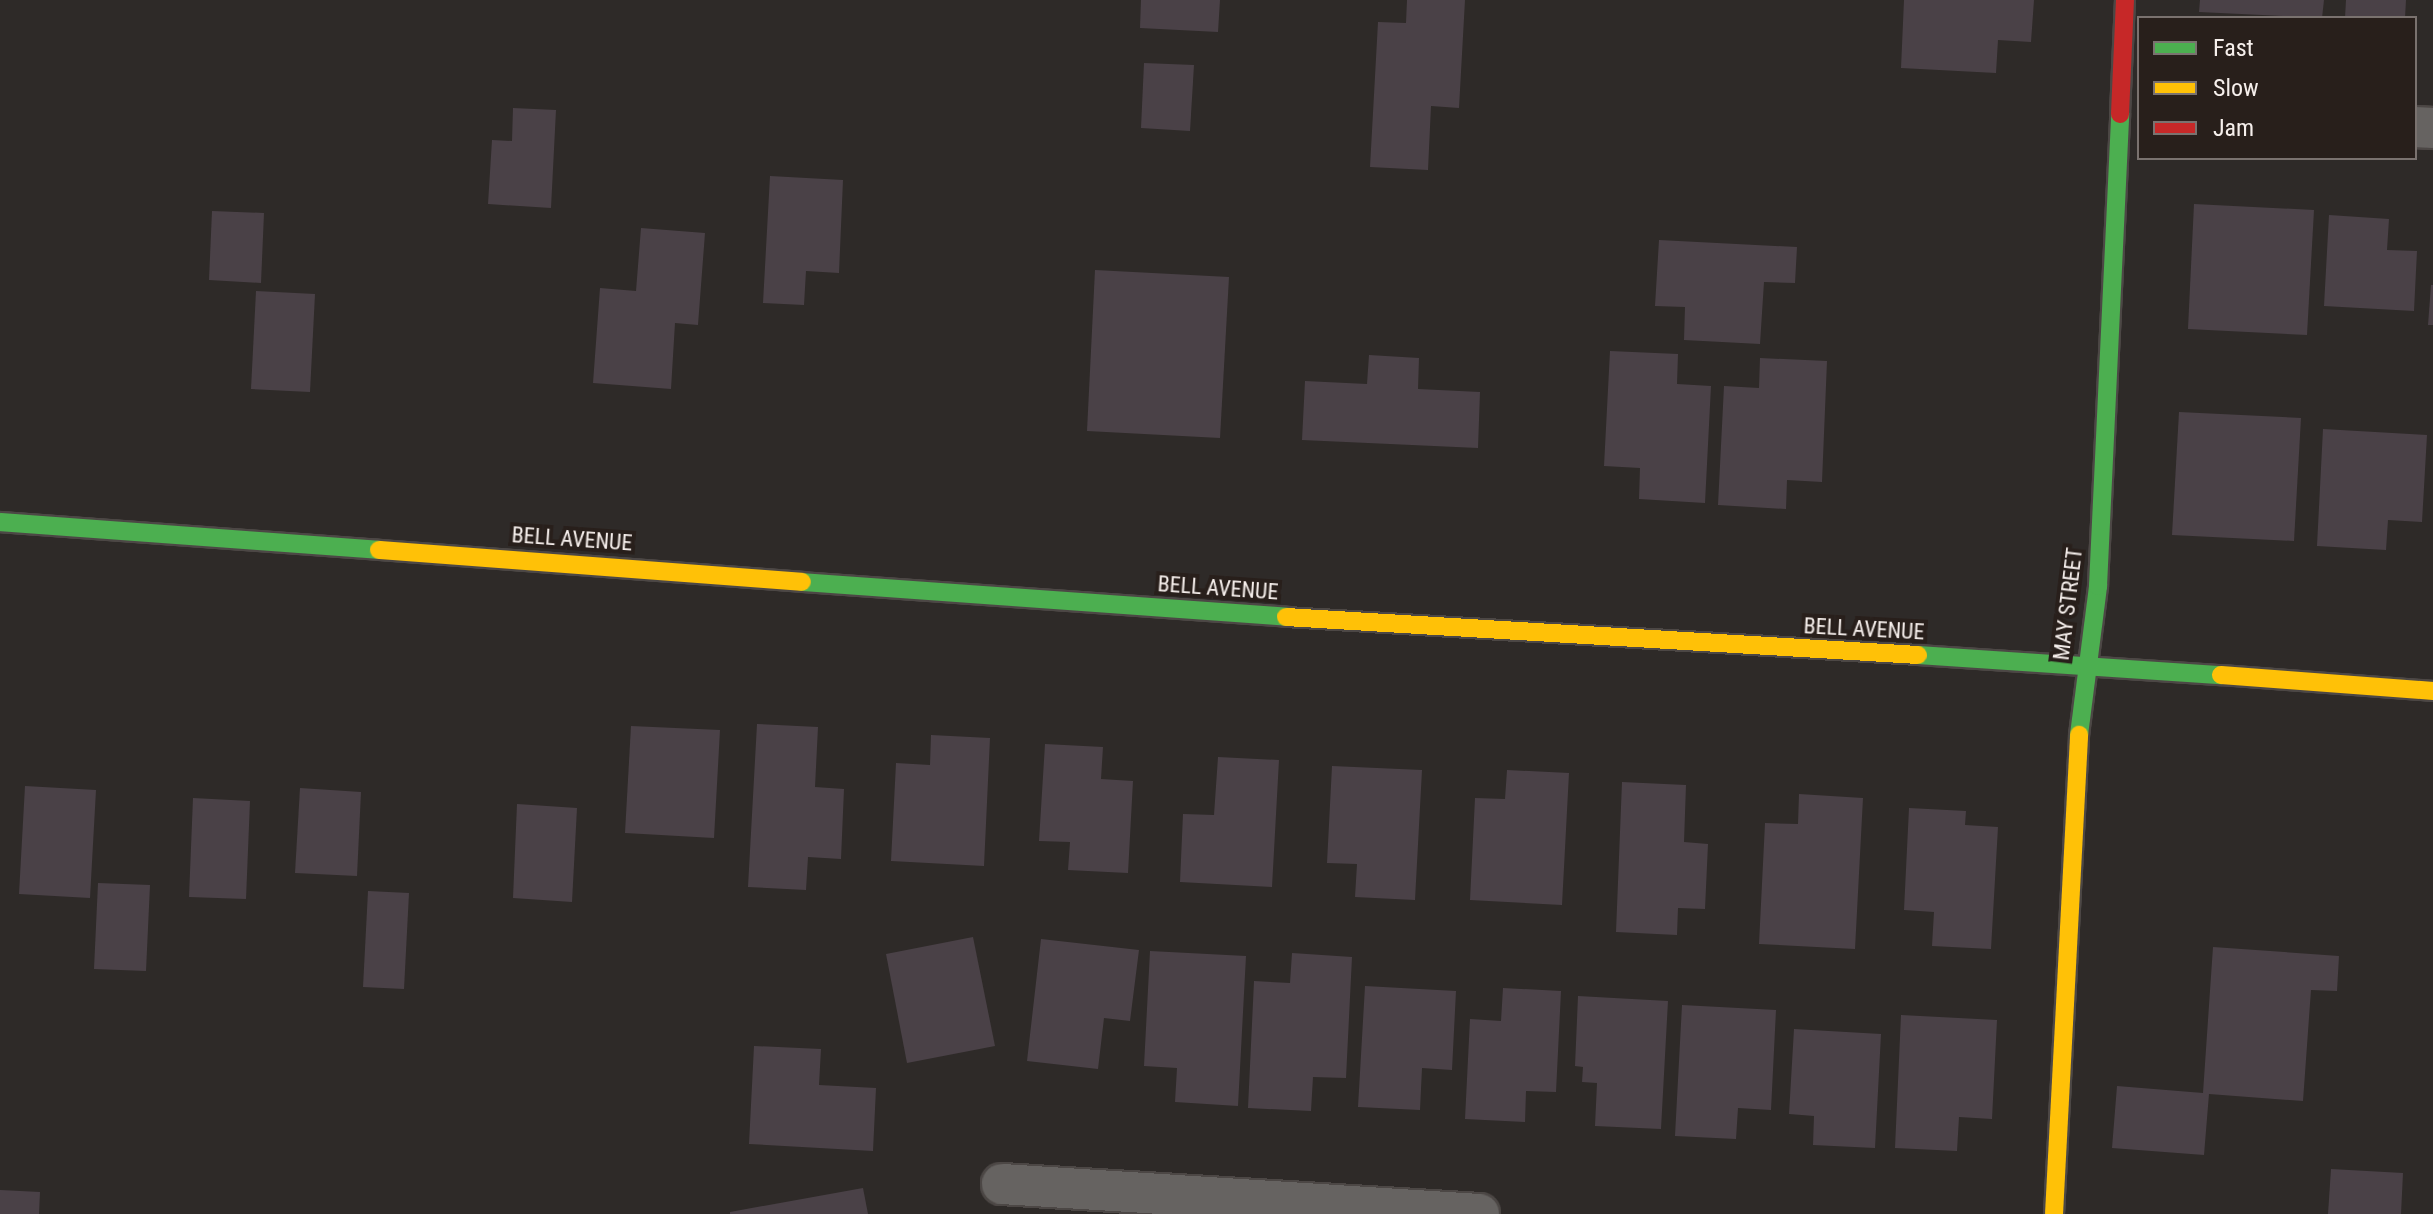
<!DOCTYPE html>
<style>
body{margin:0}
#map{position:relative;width:2433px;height:1214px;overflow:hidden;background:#2e2a28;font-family:"Roboto Condensed",sans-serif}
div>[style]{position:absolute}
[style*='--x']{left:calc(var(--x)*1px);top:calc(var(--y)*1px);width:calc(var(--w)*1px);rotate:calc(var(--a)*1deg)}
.building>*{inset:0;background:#4a4147}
.roads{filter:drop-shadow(2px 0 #4c4745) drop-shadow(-2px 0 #4c4745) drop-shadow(0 2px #4c4745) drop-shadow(0 -2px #4c4745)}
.street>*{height:40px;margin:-20px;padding:0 20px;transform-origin:20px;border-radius:20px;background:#666361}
.fast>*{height:18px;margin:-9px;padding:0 9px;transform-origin:9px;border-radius:9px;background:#4caf50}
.slow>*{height:18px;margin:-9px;padding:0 9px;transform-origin:9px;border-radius:9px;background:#ffc107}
.jam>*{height:18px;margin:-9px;padding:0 9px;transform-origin:9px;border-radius:9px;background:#c62828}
span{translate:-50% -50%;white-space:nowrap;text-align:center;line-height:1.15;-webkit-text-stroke:8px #281f1b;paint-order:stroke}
.street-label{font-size:22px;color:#f6efec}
.legend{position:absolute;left:2137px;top:16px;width:280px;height:144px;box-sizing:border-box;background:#281f1b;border:2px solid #7a726f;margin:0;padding:10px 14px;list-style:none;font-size:24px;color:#f6efec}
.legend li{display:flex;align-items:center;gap:16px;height:40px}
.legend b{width:40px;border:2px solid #7a726f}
</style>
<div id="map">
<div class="building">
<div style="clip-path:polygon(1141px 0,1220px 0,1218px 32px,1140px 28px)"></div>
<div style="clip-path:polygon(1407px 0,1465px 0,1459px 108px,1431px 106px,1428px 170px,1370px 167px,1378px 22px,1406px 23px)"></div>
<div style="clip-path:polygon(1904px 0,2034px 0,2031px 42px,1998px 40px,1996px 73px,1901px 68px)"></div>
<div style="clip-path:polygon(2200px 0,2324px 0,2322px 18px,2199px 12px)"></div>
<div style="clip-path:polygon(2346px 0,2406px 0,2405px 18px,2345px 18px)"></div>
<div style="clip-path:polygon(1144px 63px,1194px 65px,1190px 131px,1141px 128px)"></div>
<div style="clip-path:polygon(513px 108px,556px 110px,551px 208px,488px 204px,492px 140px,512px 141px)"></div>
<div style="clip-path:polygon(770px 176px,843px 180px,839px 273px,806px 271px,804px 305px,763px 303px)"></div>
<div style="clip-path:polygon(2194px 204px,2314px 210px,2307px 335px,2188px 329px)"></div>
<div style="clip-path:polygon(212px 211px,264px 213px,261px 283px,209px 280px)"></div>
<div style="clip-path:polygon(2329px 215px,2389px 219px,2387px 250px,2417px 251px,2414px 311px,2324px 306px)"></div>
<div style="clip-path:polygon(641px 228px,705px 233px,698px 325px,675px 323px,671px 389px,593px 383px,600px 288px,636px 291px)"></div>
<div style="clip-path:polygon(1659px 240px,1797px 247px,1795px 283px,1764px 282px,1760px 344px,1684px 340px,1685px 307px,1655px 306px)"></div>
<div style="clip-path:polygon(1095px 270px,1229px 277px,1220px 438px,1087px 431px)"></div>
<div style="clip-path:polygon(2431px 285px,2433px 285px,2433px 325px,2428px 325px)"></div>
<div style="clip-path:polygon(256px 291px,315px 294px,310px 392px,251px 389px)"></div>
<div style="clip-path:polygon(1610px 351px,1678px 354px,1677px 384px,1711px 386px,1705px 503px,1639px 499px,1640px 468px,1604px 466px)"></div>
<div style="clip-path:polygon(1369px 355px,1419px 358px,1418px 389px,1480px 392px,1478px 448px,1302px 440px,1305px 381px,1367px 384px)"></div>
<div style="clip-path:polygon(1760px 358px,1827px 361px,1822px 482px,1787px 480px,1786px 509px,1718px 505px,1724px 386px,1759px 388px)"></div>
<div style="clip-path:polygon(2179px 412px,2301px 418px,2294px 541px,2172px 535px)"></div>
<div style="clip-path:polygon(2323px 429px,2427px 435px,2422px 522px,2388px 520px,2386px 550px,2317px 546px)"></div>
<div style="clip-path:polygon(757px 724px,818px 727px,815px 787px,844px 789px,841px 859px,808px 857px,806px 890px,748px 887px)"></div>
<div style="clip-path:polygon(631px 726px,720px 730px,714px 838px,625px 833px)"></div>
<div style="clip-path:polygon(931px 735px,990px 738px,984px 866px,891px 861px,896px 763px,930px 765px)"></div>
<div style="clip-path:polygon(1045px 744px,1103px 747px,1101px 779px,1133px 781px,1128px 873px,1068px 870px,1070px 842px,1039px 841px)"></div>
<div style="clip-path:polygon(1218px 757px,1279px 760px,1272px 887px,1180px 882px,1183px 814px,1214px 815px)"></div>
<div style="clip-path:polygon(1332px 766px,1422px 770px,1415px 900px,1355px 897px,1357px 864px,1327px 863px)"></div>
<div style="clip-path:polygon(1507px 770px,1569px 773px,1562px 905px,1470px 900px,1475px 798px,1505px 799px)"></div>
<div style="clip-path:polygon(1622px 782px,1686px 785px,1684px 842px,1708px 844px,1705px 909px,1678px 908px,1677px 935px,1616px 932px)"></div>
<div style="clip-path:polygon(25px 786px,96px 790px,90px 898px,19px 894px)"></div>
<div style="clip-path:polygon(300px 788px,361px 792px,357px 876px,295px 873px)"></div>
<div style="clip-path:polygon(1799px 794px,1863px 798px,1855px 949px,1759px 944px,1765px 823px,1798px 824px)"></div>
<div style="clip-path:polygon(193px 798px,250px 801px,246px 899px,189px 897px)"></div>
<div style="clip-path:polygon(517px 804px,577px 808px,572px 902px,513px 898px)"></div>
<div style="clip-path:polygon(1909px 808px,1966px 811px,1965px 825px,1998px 827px,1991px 949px,1932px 946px,1934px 912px,1904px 910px)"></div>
<div style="clip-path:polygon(98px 883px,150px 885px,146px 971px,94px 969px)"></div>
<div style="clip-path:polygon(368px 891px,409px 893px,404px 989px,363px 987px)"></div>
<div style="clip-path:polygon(973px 937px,995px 1046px,907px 1063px,886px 954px)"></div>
<div style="clip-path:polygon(1041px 939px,1139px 950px,1130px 1021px,1104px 1018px,1098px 1069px,1027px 1061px)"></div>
<div style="clip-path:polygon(2213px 947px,2339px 956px,2337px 991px,2311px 990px,2303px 1101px,2209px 1094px,2204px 1155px,2112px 1148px,2117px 1086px,2203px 1093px)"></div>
<div style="clip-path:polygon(1150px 951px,1246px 956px,1238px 1106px,1175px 1102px,1177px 1068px,1144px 1066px)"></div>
<div style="clip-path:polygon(1292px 953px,1352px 957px,1346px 1078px,1313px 1077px,1311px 1111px,1248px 1108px,1254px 981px,1290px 983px)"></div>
<div style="clip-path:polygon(1365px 986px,1456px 991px,1452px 1070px,1422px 1068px,1420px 1110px,1358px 1107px)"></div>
<div style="clip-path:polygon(1503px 988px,1561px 991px,1556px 1092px,1526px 1091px,1525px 1122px,1465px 1119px,1470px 1019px,1501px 1021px)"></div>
<div style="clip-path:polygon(1578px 996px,1668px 1001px,1661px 1129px,1595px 1126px,1597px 1083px,1582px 1082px,1583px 1067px,1575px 1066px)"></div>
<div style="clip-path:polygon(1682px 1005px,1776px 1010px,1771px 1110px,1738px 1108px,1736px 1139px,1675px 1136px)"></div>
<div style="clip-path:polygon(1901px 1015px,1997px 1020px,1992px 1119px,1959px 1117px,1957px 1151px,1895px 1148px)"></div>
<div style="clip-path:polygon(1794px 1029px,1881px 1034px,1875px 1148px,1813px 1145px,1814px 1116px,1789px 1114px)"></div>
<div style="clip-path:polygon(754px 1046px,821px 1049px,819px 1085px,876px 1088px,873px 1151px,749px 1144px)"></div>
<div style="clip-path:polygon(2331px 1169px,2403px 1173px,2401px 1214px,2328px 1214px)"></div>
<div style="clip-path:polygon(863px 1188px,868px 1214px,730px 1214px,730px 1212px)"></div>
<div style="clip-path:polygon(0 1190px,40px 1192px,39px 1214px,0 1214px)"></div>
</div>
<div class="roads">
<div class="street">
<div style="--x:2415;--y:127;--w:18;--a:3"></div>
<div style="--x:1002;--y:1184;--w:478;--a:3.6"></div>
</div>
<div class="fast">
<div style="--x:0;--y:522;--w:380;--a:4.2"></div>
<div style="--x:802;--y:582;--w:485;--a:4.1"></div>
<div style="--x:1918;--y:655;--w:304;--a:3.8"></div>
<div style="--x:2079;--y:735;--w:150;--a:-82.7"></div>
<div style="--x:2098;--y:586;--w:473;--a:-87.3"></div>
</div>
<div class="slow">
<div style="--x:379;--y:550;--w:424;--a:4.3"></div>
<div style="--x:1286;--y:617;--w:633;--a:3.44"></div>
<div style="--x:2221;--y:675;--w:213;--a:4.3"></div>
<div style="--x:2054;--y:1214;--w:480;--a:-87"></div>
</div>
<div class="jam">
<div style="--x:2120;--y:114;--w:114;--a:-87.5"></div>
</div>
</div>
<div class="street-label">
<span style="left:572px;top:539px;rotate:4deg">BELL AVENUE</span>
<span style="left:1218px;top:588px;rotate:4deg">BELL AVENUE</span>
<span style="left:2068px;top:604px;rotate:-83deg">MAY STREET</span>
<span style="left:1864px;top:629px;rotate:3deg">BELL AVENUE</span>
</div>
<ul class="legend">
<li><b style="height:10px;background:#4caf50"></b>Fast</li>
<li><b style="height:10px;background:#ffc107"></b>Slow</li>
<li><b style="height:10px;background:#c62828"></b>Jam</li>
</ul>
</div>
